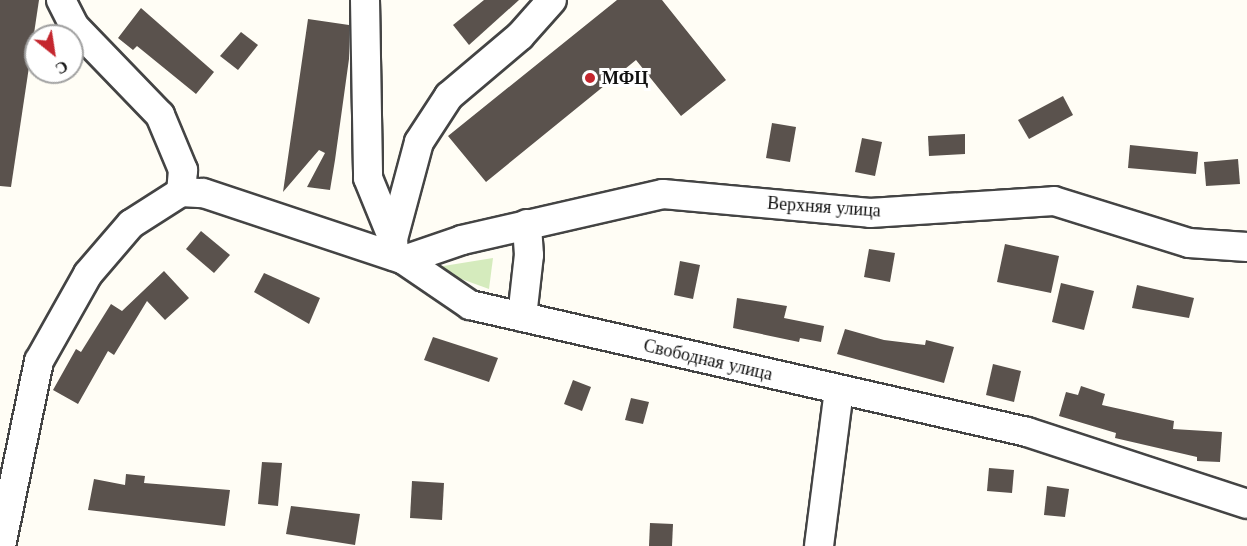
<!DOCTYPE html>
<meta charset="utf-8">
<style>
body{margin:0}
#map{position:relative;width:1247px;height:546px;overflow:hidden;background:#fffdf5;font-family:"Libre Baskerville",serif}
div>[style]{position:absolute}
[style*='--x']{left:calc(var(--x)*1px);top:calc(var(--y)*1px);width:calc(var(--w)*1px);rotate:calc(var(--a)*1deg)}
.green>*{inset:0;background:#d5ebbd}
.building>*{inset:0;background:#5a524d}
.roads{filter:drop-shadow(2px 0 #444) drop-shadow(-2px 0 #444) drop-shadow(0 2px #444) drop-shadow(0 -2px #444)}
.minor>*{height:28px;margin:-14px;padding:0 14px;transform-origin:14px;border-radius:14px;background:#fff}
.dots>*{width:16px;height:16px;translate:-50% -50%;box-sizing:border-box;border:3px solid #fff;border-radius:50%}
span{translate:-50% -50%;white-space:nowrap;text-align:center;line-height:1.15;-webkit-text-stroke:6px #fff;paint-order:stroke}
.poi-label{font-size:18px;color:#111;font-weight:700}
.left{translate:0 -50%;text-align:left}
.street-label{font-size:18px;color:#111}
.north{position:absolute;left:24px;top:24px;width:60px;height:60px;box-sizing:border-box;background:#fff;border:2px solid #a0a0a0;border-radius:50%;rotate:150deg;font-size:16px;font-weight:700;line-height:24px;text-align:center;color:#111}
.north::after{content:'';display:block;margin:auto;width:21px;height:27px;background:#c4262e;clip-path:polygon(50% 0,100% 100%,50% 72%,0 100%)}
</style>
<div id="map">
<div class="green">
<div style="clip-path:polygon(493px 258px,489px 289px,431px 268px)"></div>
</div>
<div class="building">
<div style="clip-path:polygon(0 0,39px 0,11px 187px,0 186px)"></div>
<div style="clip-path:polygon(484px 0,519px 0,469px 45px,453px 25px)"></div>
<div style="clip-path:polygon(617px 0,662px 0,726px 80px,681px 116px,636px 60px,486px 182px,448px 136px)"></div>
<div style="clip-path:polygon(141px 8px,214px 72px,196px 94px,137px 46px,133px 50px,118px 38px)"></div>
<div style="clip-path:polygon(308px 19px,349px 25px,349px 59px,335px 160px,330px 190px,307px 187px,325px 153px,319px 150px,283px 192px)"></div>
<div style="clip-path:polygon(241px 32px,258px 45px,238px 70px,220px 56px)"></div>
<div style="clip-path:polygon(1063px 96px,1073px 115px,1029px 139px,1018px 120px)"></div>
<div style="clip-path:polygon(772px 123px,796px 127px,790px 162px,766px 158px)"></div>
<div style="clip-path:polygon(965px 134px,965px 154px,929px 156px,928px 136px)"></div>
<div style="clip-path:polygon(862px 138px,882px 142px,875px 176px,855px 172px)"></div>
<div style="clip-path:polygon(1130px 145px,1198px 152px,1196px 174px,1128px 168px)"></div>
<div style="clip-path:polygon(1238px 159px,1240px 184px,1206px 186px,1204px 162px)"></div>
<div style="clip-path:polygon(201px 231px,230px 255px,214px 273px,186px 249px)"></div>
<div style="clip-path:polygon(1005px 244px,1059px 256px,1051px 293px,997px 282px)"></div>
<div style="clip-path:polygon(869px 249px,895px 253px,890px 282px,864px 277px)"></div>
<div style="clip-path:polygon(680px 261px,700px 265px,693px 299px,674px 295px)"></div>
<div style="clip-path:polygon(164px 271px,189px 298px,165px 320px,147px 301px,114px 355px,108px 351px,78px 404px,53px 390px,76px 349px,81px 352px,111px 304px,122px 311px)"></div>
<div style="clip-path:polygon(264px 273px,320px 298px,309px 324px,254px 292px)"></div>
<div style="clip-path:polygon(1061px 283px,1094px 291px,1084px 330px,1052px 322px)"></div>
<div style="clip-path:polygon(1137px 285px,1194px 298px,1189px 318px,1132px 308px)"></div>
<div style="clip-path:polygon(737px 298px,787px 306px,784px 318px,824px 326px,821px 342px,800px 338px,799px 342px,733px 328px)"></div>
<div style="clip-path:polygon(845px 329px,884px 340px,925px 345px,926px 340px,954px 347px,944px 383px,837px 354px)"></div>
<div style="clip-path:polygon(433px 337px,498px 358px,489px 382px,424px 360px)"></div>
<div style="clip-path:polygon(993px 364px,1021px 371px,1014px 402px,986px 395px)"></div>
<div style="clip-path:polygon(573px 380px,591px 387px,582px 411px,564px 404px)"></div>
<div style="clip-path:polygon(1081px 386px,1105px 394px,1102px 405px,1174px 421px,1173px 429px,1222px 432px,1220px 462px,1197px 461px,1197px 457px,1115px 438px,1116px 433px,1059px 416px,1066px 392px,1078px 395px)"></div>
<div style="clip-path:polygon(631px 398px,649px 402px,643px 424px,625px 420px)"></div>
<div style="clip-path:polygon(262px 462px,282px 463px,278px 506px,258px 504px)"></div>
<div style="clip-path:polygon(989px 468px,1014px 470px,1012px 493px,987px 491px)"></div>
<div style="clip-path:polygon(126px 474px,145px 476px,144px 483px,230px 490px,225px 526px,88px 510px,94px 479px,125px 485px)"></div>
<div style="clip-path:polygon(412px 481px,444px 483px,442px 520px,410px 518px)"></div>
<div style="clip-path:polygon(1047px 486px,1069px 489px,1065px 517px,1044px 515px)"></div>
<div style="clip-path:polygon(291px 506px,360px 514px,355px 545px,286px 534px)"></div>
<div style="clip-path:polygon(650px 523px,673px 524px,672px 546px,649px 546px)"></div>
</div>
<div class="roads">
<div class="minor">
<div style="--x:61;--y:0;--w:29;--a:63"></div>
<div style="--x:74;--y:26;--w:124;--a:46"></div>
<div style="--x:160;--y:115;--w:60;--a:67.3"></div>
<div style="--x:183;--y:170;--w:22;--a:95"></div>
<div style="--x:365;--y:0;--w:178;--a:89"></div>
<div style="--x:368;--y:178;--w:66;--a:67.7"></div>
<div style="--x:394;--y:256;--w:17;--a:-93"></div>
<div style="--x:393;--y:239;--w:100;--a:-75"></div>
<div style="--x:419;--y:142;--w:55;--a:-56.9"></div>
<div style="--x:449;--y:96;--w:93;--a:-40.2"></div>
<div style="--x:520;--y:36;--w:48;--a:-48.4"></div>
<div style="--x:404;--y:260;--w:61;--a:-19"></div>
<div style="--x:462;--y:240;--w:206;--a:-12.9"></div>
<div style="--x:663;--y:194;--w:208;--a:5.2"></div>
<div style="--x:870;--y:213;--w:184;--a:-3.7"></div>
<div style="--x:1054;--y:201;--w:141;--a:17.3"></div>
<div style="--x:1189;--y:243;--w:58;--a:3.9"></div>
<div style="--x:522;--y:317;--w:62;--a:-83.6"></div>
<div style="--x:529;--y:255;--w:31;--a:-94"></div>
<div style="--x:1;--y:546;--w:189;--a:-78.4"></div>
<div style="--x:39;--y:361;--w:100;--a:-60.6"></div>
<div style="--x:88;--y:274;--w:66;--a:-49.3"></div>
<div style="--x:131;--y:224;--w:59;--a:-32.6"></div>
<div style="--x:181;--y:192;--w:22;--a:3"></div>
<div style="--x:203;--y:193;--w:212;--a:18.4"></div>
<div style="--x:404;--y:260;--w:80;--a:34.3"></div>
<div style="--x:470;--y:305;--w:571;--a:12.84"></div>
<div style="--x:1027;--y:432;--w:231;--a:18.1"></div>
<div style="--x:819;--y:546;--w:157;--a:-82.7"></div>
</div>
</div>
<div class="dots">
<div style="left:590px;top:78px;background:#c4262e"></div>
</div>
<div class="poi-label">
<span class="left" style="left:602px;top:78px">МФЦ</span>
</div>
<div class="street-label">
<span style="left:824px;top:207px;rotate:4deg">Верхняя улица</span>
<span style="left:708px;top:360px;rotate:13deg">Свободная улица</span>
</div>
<div class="north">С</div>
</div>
